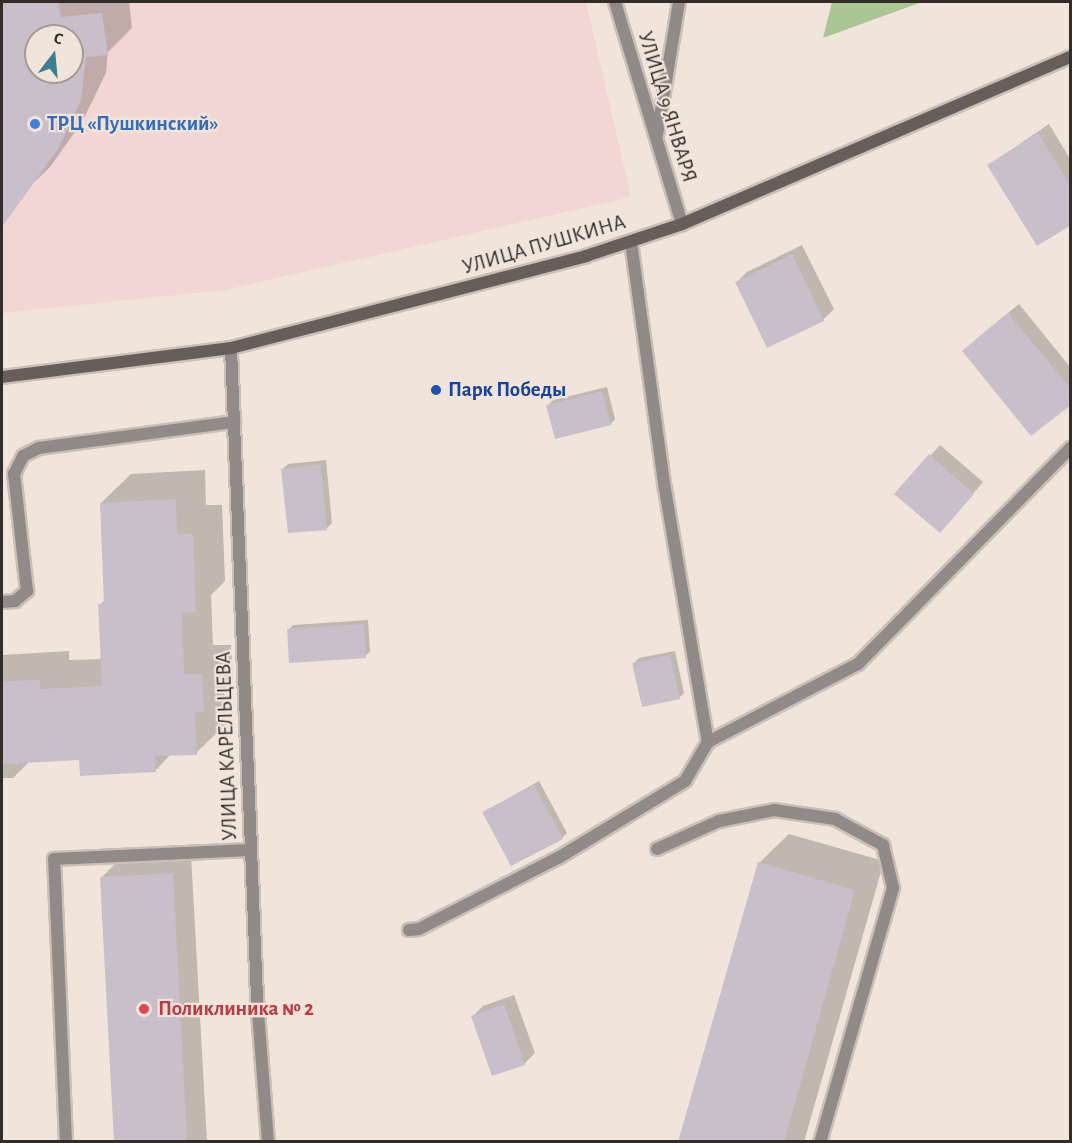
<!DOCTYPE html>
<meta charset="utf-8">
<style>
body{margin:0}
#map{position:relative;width:1072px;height:1143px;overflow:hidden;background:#f1e5db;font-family:"Alegreya Sans",sans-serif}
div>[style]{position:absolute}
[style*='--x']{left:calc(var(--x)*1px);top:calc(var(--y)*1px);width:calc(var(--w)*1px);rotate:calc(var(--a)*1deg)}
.commercial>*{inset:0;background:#f1d6d4}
.green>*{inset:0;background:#a9c693}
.shadow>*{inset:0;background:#0003}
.building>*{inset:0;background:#c8bfca}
.roads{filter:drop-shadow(2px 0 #cbc0b7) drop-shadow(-2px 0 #cbc0b7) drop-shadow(0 2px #cbc0b7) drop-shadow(0 -2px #cbc0b7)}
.lane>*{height:12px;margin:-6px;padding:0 6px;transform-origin:6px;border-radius:6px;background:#908a88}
.street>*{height:12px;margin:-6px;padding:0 6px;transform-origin:6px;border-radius:6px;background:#908a88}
.secondary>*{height:12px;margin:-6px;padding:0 6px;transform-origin:6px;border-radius:6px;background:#675e5b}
.dots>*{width:16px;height:16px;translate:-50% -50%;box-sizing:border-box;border:3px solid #f1e5db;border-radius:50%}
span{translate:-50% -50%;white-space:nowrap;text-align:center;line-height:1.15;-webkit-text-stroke:4.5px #f1e5db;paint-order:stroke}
.street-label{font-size:21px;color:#312d29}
.shop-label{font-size:21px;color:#366cbe;font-weight:700}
.left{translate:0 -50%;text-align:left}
.transit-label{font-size:21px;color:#164399;font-weight:700}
.health-label{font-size:21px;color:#be3a42;font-weight:700}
.frame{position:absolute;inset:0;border:3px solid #312d29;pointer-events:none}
.north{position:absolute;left:24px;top:24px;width:60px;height:60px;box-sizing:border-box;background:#f1e5db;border:2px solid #a49b94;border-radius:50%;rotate:16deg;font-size:16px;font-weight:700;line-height:24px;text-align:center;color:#312d29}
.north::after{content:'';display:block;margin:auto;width:21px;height:27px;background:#3d7d91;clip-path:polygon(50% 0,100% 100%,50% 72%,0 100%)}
</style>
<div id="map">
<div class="commercial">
<div style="clip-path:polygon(evenodd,2px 2px,586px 2px,631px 197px,225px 290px,2px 313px,2px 2px,36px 36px,72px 36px,72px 72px,36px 72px,36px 36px)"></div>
</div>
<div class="green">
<div style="clip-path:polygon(832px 2px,922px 2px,823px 38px)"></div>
</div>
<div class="shadow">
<div style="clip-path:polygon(evenodd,2px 2px,129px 2px,132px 28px,108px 52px,106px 73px,82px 122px,50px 167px,24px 192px,2px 206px,2px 2px,36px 36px,72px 36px,72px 72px,36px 72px,36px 36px)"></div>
<div style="clip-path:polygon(1049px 124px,1070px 159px,1070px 223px,989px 165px)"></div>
<div style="clip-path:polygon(802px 245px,834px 309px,823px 320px,737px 282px,747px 272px)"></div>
<div style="clip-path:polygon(1019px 304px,1070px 367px,1070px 403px,974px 341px)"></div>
<div style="clip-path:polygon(607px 387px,615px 419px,611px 424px,548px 405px,553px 400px)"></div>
<div style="clip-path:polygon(940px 445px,983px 482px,950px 521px,896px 494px)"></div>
<div style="clip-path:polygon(326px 460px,332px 523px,327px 528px,283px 469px,288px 464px)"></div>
<div style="clip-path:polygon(205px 470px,206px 505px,222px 505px,225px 581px,211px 595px,213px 645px,231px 645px,233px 681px,224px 689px,226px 724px,196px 753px,171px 754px,155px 771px,81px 759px,30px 761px,13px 778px,2px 778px,2px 655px,69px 651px,69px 660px,102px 659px,100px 605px,106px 599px,101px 503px,131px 474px)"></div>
<div style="clip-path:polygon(368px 620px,370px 652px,365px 656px,288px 630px,293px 625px)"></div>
<div style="clip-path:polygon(675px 651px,684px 693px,679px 698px,634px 663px,639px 658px)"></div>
<div style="clip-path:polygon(539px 781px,567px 833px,562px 838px,484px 812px)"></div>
<div style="clip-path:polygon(789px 834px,884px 861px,804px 1142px,680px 1142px,759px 863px)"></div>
<div style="clip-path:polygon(191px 855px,207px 1142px,116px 1142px,102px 877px,121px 858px)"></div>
<div style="clip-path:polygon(514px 995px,535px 1053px,524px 1064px,473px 1016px,483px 1006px)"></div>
</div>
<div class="building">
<div style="clip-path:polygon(evenodd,2px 2px,58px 2px,61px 17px,102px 13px,108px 55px,86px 57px,81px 100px,58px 149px,2px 227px,2px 2px,36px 36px,72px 36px,72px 72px,36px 72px,36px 36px)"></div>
<div style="clip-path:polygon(1038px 133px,1071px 186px,1071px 225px,1037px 246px,987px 165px)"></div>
<div style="clip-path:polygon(792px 254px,824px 321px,767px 348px,735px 282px)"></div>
<div style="clip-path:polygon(1008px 313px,1071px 389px,1071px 405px,1031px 436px,962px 351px)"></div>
<div style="clip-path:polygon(602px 391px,611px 425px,555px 439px,546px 405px)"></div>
<div style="clip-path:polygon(929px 454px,974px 494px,940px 533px,894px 494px)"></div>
<div style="clip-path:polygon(321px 464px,327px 530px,288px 533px,281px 469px)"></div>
<div style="clip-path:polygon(176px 499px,177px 534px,193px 534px,196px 612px,182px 613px,184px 674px,202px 674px,204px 712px,195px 712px,197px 755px,155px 756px,156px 772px,80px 776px,79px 760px,2px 764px,2px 681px,40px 680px,40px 689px,102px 686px,98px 604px,104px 604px,100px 503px)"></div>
<div style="clip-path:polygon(364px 624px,366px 658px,289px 663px,287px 629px)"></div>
<div style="clip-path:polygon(670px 655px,680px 699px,642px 707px,632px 663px)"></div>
<div style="clip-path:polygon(534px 785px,563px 839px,511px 866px,482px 812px)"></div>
<div style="clip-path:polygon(758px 862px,855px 890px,784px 1142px,678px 1142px)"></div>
<div style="clip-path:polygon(173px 873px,187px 1142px,114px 1142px,100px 877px)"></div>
<div style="clip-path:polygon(504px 1004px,525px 1065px,492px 1076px,471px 1016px)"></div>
</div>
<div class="roads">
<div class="lane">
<div style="--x:615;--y:2;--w:232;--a:73.2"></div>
<div style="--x:657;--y:135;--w:135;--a:-80.6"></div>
<div style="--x:631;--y:242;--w:249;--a:82.2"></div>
<div style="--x:665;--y:489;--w:257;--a:80.4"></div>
<div style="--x:708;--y:742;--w:169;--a:-27.5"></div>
<div style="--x:858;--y:664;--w:303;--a:-45.5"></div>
<div style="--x:2;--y:602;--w:13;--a:-4"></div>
<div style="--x:15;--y:601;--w:16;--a:-40"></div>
<div style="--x:27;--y:591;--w:118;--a:-96.3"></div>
<div style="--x:14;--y:474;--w:20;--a:-63"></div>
<div style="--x:23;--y:456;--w:18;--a:-27"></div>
<div style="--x:39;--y:448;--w:197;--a:-7.6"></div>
<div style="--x:657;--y:849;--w:68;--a:-24.3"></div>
<div style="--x:719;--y:821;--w:56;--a:-11.3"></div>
<div style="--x:774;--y:810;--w:62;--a:8.4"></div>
<div style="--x:835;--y:819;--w:55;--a:28.4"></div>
<div style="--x:883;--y:845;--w:44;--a:76.9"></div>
<div style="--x:893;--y:888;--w:264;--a:106"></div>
<div style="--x:409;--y:930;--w:10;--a:-6"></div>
<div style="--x:419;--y:929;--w:156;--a:-27.1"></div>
<div style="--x:558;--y:858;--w:149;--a:-31.2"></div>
<div style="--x:685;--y:781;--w:45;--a:-59.5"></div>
<div style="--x:66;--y:1142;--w:283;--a:-92.4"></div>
<div style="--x:54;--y:859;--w:196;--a:-2.6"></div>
</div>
<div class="street">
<div style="--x:231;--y:348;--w:652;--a:87.71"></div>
<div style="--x:257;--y:999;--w:143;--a:85.6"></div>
</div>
<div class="secondary">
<div style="--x:2;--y:377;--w:231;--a:-7.2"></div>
<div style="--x:231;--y:348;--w:367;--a:-14.5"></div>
<div style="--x:586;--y:256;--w:101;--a:-18.4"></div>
<div style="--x:682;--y:224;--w:422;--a:-23.3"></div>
</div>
</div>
<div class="dots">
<div style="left:35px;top:124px;background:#3f7fe0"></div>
<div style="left:436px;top:390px;background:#1a4fb4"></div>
<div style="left:144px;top:1009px;background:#e0444e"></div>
</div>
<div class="street-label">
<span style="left:667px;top:107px;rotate:73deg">УЛИЦА 9 ЯНВАРЯ</span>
<span style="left:544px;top:245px;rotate:-16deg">УЛИЦА ПУШКИНА</span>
<span style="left:227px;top:746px;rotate:-92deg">УЛИЦА КАРЕЛЬЦЕВА</span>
</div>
<div class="shop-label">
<span class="left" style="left:47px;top:124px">ТРЦ «Пушкинский»</span>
</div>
<div class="transit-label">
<span class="left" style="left:448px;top:390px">Парк Победы</span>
</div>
<div class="health-label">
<span class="left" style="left:158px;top:1009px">Поликлиника № 2</span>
</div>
<div class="frame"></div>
<div class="north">С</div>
</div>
